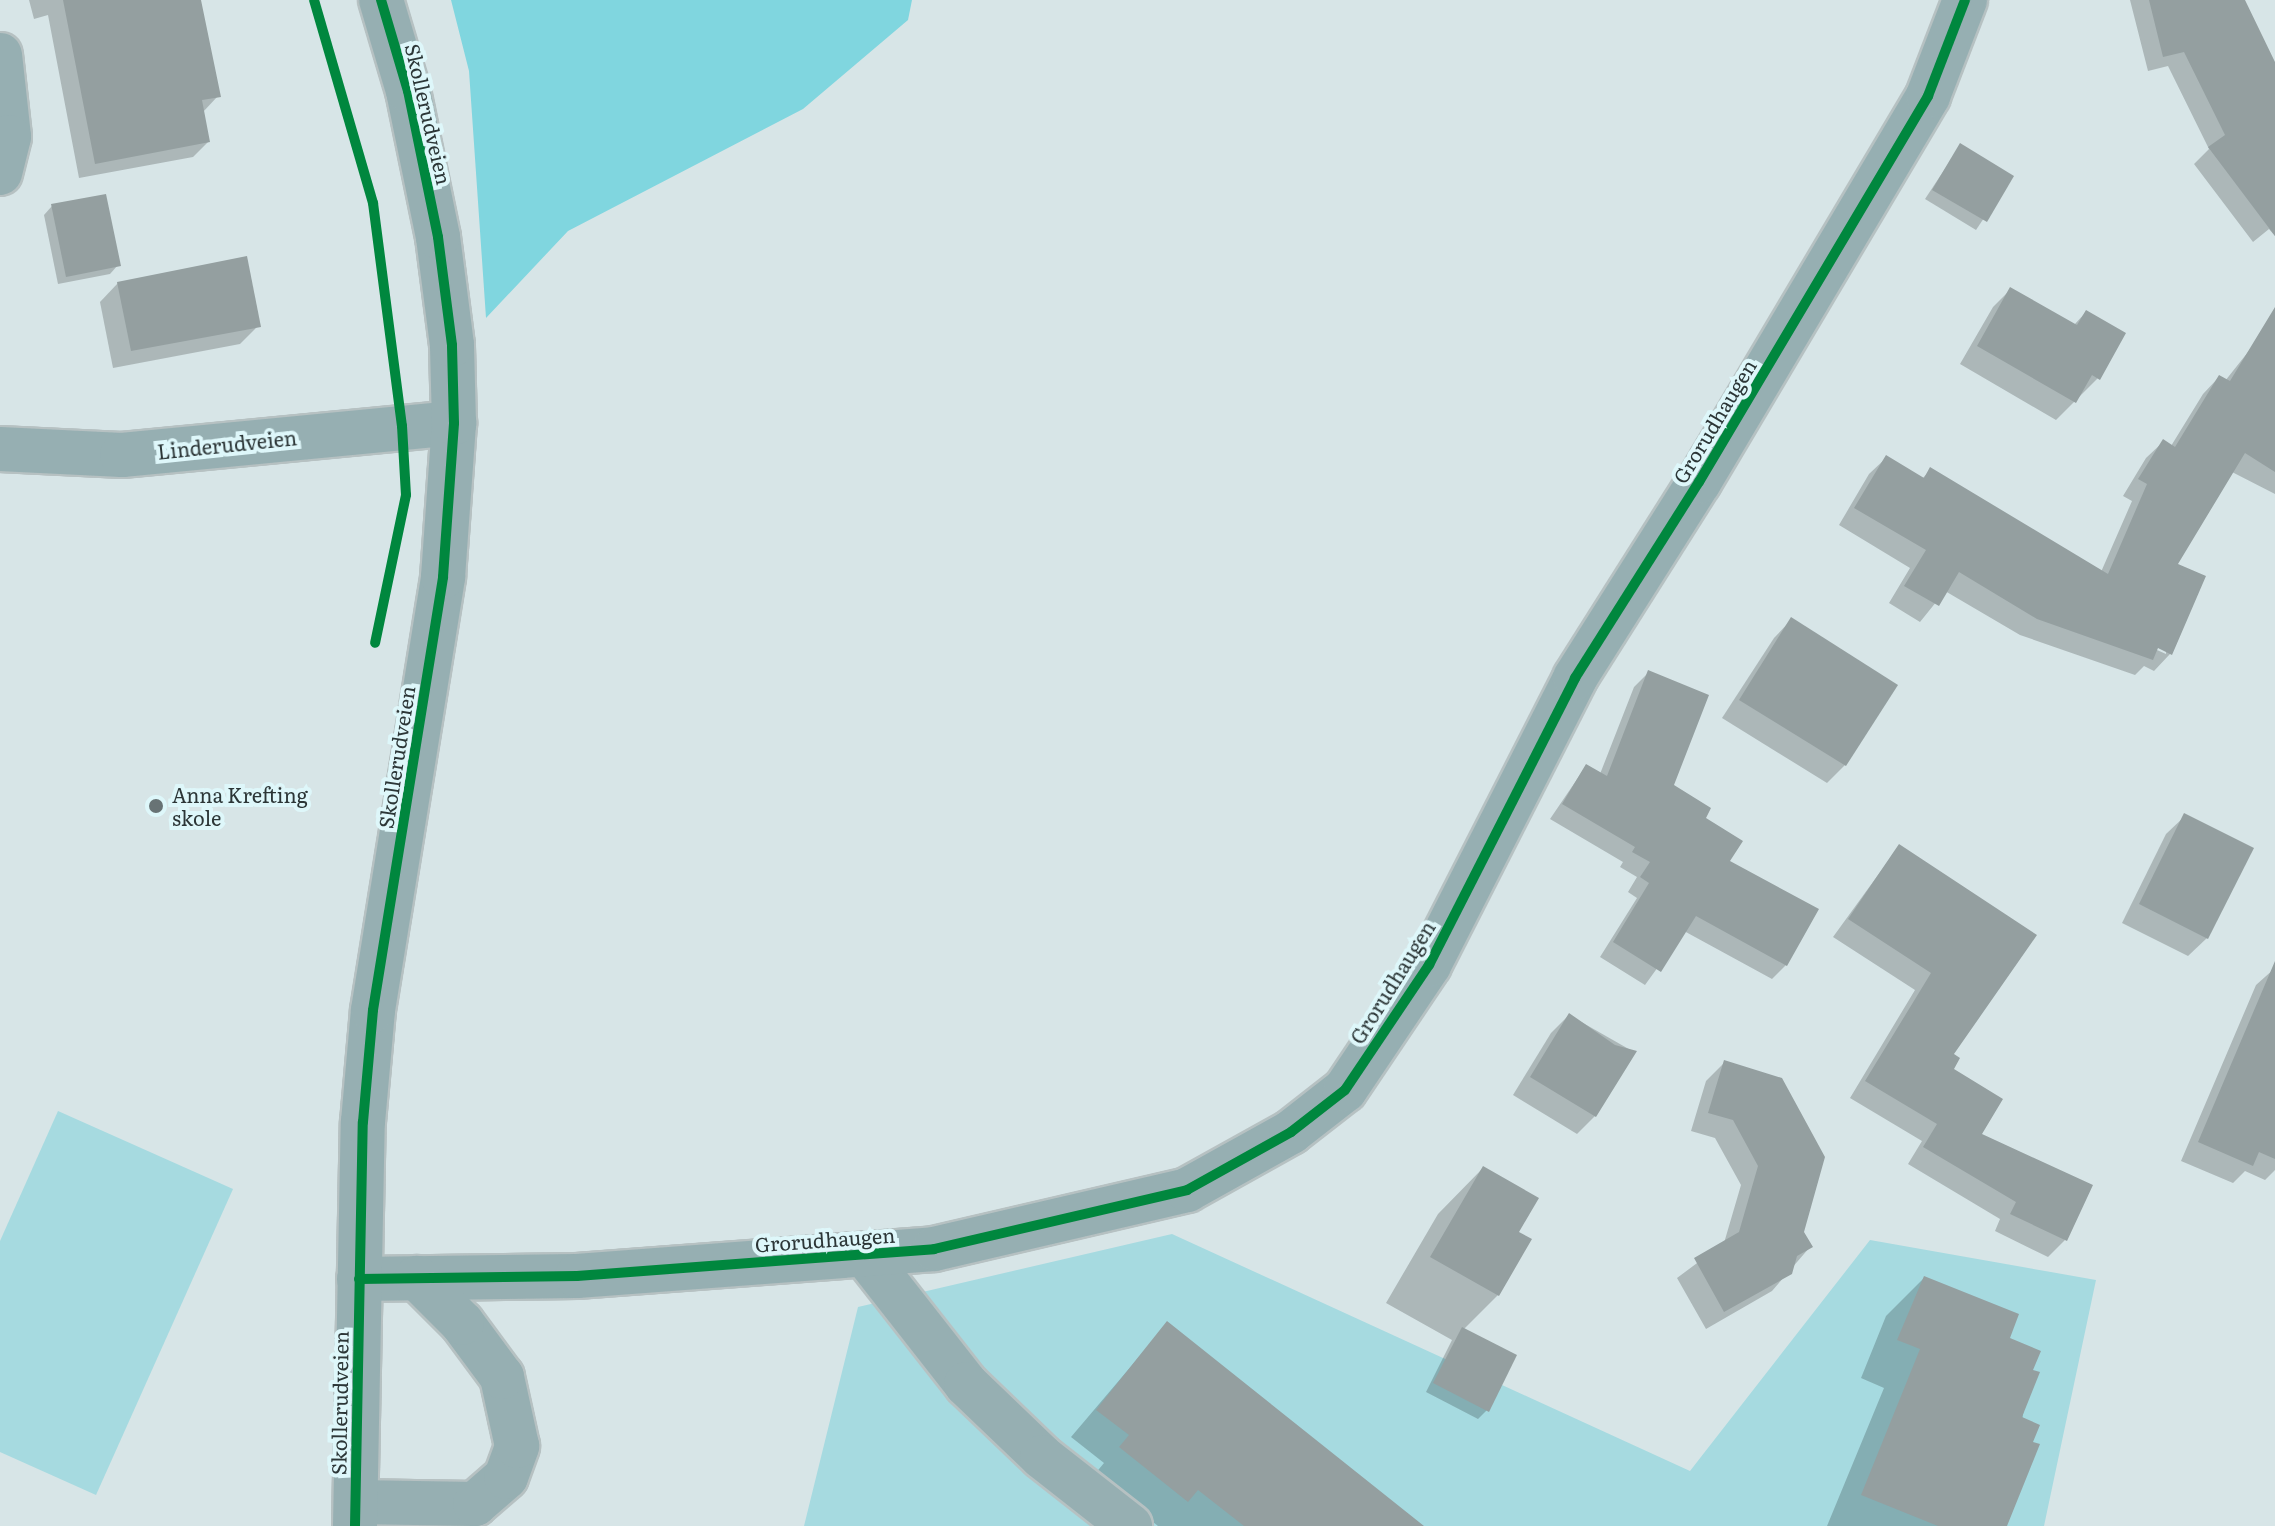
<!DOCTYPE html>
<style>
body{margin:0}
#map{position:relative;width:2275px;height:1526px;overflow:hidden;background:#d7e5e7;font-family:Literata,serif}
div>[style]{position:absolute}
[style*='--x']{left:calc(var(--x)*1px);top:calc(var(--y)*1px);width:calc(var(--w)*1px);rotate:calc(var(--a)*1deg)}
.green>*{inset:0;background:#a6dae0}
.forest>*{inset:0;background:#80d6df}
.shadow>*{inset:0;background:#0003}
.building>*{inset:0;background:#949fa0}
.roads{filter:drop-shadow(2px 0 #b6c1c2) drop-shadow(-2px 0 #b6c1c2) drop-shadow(0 2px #b6c1c2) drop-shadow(0 -2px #b6c1c2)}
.minor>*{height:44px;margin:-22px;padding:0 22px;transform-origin:22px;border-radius:22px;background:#96afb2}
.cycleway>*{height:10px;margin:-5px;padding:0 5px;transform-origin:5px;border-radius:5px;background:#00873e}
.dots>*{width:22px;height:22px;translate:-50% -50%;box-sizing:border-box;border:4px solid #def7fa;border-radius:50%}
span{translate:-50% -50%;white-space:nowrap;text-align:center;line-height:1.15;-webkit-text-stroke:8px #def7fa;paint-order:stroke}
.street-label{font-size:20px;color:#2c3637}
.poi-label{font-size:20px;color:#2c3637}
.left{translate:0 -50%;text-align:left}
</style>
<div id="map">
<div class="green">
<div style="clip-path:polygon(58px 1111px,233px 1189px,96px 1495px,0 1452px,0 1241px)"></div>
<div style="clip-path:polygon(1172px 1234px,1690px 1471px,1870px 1240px,2096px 1280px,2044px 1526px,804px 1526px,858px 1307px)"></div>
</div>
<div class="forest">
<div style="clip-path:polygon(451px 0,912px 0,908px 20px,803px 109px,568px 231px,486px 318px,469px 71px)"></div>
</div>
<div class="shadow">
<div style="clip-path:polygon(29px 0,151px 0,218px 96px,203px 112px,208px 142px,193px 157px,79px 178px,48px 15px,34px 19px)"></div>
<div style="clip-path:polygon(2130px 0,2226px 0,2275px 67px,2275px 236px,2269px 229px,2253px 242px,2194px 164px,2209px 149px,2168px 66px,2148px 71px)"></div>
<div style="clip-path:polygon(1960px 146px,2012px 176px,1976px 230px,1925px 199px)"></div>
<div style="clip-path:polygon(52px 206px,118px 265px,110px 274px,58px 284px,44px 215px)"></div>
<div style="clip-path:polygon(118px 283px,258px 326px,240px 344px,113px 368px,100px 302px)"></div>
<div style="clip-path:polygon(2011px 289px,2074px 325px,2086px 312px,2098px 378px,2056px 420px,1960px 364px,1993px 307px)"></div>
<div style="clip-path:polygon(evenodd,2252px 347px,2275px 362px,2275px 494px,2232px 472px,2175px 565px,2170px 654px,2154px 671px,2144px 666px,2135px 675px,2020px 635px,1945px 591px,1920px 622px,1889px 603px,1910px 568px,1839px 525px,1869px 474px,1886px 458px,1922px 479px,1931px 469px,2101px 572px,2132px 501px,2123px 496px,2146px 458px,2163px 442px,2171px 446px,2203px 394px,2219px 377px,2225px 381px,2252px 347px,2150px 642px,2166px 650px,2166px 654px,2148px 646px,2150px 642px)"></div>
<div style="clip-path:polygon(1792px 619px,1845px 765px,1827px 783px,1722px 718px,1774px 638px)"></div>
<div style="clip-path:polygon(1648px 673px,1672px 785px,1703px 819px,1786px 965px,1772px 979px,1684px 931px,1645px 985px,1600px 957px,1637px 898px,1628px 892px,1637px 877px,1620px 867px,1623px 862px,1550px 819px,1586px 766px,1600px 774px,1634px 687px)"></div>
<div style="clip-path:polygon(2185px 816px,2207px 938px,2188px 956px,2122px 923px,2166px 834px)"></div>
<div style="clip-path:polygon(1899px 846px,2034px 935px,1951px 1055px,1951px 1070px,1979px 1134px,2065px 1240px,2048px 1257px,1995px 1231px,2000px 1219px,1908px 1164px,1922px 1141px,1850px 1098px,1915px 990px,1833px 937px)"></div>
<div style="clip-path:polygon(2275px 968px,2275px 1170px,2265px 1180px,2245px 1171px,2233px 1183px,2181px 1161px,2256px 985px)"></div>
<div style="clip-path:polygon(1569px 1015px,1634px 1052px,1595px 1116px,1577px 1134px,1513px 1095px,1551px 1033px)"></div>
<div style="clip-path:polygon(1724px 1063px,1810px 1247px,1772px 1291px,1706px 1329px,1677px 1278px,1724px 1243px,1741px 1185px,1715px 1138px,1691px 1131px,1706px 1081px)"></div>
<div style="clip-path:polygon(1483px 1168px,1516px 1233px,1498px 1295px,1463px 1330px,1487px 1410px,1478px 1419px,1426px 1392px,1452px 1340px,1386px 1303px,1438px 1214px)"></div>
<div style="clip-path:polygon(1924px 1278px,2007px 1339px,2030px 1371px,2005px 1526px,1827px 1526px,1884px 1388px,1861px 1378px,1886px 1316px)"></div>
<div style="clip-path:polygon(1167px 1324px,1421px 1526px,1158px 1526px,1094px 1475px,1104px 1463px,1071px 1437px)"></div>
</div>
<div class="building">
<div style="clip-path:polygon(63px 0,201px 0,221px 97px,202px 100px,210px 142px,95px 164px)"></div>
<div style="clip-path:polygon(2149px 0,2245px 0,2275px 62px,2275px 236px,2208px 147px,2225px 135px,2184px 52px,2163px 57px)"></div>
<div style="clip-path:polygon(1960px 143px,2014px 176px,1987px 222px,1932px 190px)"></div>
<div style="clip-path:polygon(106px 194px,121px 266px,66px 277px,51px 204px)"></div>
<div style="clip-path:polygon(247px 256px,261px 327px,131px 351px,117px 282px)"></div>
<div style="clip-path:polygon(2010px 287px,2077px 325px,2086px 310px,2126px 333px,2100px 380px,2092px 375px,2076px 403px,1977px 346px)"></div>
<div style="clip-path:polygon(2275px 307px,2275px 472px,2245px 453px,2178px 564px,2206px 576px,2172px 655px,2158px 648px,2153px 660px,2037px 619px,1959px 572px,1939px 606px,1904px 586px,1926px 550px,1854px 508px,1886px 455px,1924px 478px,1930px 467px,2108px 574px,2147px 484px,2138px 479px,2163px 439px,2175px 447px,2219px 375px,2230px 381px)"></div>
<div style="clip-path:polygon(1791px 617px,1898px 685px,1846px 766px,1739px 700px)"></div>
<div style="clip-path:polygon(1648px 670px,1709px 695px,1674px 785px,1711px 808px,1706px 818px,1743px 841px,1730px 861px,1819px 909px,1787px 966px,1696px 916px,1661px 972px,1613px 942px,1649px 883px,1640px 877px,1650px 862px,1632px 852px,1635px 847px,1562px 804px,1586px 764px,1607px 776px)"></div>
<div style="clip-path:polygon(2184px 813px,2254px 848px,2208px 939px,2139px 904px)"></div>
<div style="clip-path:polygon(1899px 844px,2037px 935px,1954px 1054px,1960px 1058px,1954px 1069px,2003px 1099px,1982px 1134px,2093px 1185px,2067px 1241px,2010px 1214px,2016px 1202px,1923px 1147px,1937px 1124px,1865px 1081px,1931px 973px,1848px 919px)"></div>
<div style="clip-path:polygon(2275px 961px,2275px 1159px,2259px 1152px,2253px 1166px,2198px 1142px)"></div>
<div style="clip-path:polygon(1569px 1013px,1615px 1045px,1637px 1051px,1596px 1117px,1530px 1077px)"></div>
<div style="clip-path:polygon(1724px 1060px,1782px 1078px,1825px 1157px,1804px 1232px,1813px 1247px,1797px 1256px,1792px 1274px,1724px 1312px,1694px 1258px,1739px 1232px,1758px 1166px,1733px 1120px,1708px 1113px)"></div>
<div style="clip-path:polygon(1483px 1166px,1539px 1198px,1519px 1232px,1532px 1239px,1499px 1296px,1430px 1257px)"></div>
<div style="clip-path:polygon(1924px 1276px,2019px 1314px,2010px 1338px,2041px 1351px,2033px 1370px,2040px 1372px,2022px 1417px,2040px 1425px,2033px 1442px,2040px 1444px,2007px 1526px,1938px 1526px,1861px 1495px,1920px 1349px,1897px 1340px)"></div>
<div style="clip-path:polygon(1167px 1321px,1424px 1526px,1244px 1526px,1198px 1490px,1188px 1502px,1119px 1447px,1129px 1435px,1096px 1410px)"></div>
<div style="clip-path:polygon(1462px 1327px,1517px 1355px,1489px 1412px,1433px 1383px)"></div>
</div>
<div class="roads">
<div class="minor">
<div style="--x:0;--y:55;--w:82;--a:83.7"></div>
<div style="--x:9;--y:137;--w:37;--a:104"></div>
<div style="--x:0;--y:449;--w:122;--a:2.8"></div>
<div style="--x:122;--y:455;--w:334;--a:-5.5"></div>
<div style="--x:865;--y:1255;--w:164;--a:51.9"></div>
<div style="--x:966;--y:1384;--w:105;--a:43.8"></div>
<div style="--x:1042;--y:1457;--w:112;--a:38.1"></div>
<div style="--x:359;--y:1279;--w:218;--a:-0.8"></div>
<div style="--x:577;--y:1276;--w:358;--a:-4.3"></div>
<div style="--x:934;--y:1249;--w:260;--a:-13.1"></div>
<div style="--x:1187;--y:1190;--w:119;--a:-29.1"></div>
<div style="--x:1291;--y:1132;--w:68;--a:-37.9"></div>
<div style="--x:1345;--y:1090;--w:151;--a:-56.1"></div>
<div style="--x:1429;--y:965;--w:322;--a:-63"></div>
<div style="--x:1575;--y:678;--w:232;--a:-57.7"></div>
<div style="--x:1699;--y:482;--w:449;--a:-59.3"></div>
<div style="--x:1928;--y:96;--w:103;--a:-68.9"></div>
<div style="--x:356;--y:1502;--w:119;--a:1"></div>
<div style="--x:475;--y:1504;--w:41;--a:-41.1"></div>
<div style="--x:506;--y:1477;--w:33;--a:-70"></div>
<div style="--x:517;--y:1446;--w:71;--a:-102.3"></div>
<div style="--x:502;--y:1377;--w:67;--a:-126.5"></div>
<div style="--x:462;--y:1323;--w:64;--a:-135"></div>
<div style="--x:355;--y:1526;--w:404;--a:-88.9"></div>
<div style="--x:363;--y:1122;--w:112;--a:-84.9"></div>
<div style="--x:373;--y:1010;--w:439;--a:-80.8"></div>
<div style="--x:443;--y:577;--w:154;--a:-85.9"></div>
<div style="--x:454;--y:423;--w:78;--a:-91.5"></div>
<div style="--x:452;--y:345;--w:109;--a:-97.4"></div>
<div style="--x:438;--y:237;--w:149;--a:-101.6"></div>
<div style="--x:408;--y:91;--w:95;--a:-106.5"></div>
</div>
</div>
<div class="cycleway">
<div style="--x:314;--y:0;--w:211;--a:73.8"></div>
<div style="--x:373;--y:203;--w:225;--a:82.6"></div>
<div style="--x:402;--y:426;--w:69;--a:86.7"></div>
<div style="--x:406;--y:495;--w:151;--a:101.8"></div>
<div style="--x:359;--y:1279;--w:218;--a:-0.8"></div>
<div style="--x:577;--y:1276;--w:358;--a:-4.3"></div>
<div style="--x:934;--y:1249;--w:260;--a:-13.1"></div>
<div style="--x:1187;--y:1190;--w:119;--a:-29.1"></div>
<div style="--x:1291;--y:1132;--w:68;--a:-37.9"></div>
<div style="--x:1345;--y:1090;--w:151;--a:-56.1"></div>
<div style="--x:1429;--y:965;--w:322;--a:-63"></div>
<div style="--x:1575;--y:678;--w:232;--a:-57.7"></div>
<div style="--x:1699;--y:482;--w:449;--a:-59.3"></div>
<div style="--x:1928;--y:96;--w:103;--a:-68.9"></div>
<div style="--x:355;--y:1526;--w:404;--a:-88.9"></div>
<div style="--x:363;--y:1122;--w:112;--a:-84.9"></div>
<div style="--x:373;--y:1010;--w:439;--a:-80.8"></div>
<div style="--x:443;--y:577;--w:154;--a:-85.9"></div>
<div style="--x:454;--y:423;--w:78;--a:-91.5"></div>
<div style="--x:452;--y:345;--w:109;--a:-97.4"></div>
<div style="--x:438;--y:237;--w:149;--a:-101.6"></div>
<div style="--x:408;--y:91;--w:95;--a:-106.5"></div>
</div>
<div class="dots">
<div style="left:156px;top:806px;background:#687375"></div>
</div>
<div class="street-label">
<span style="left:429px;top:114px;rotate:77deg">Skollerudveien</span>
<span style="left:1714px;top:421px;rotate:-59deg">Grorudhaugen</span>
<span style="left:227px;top:444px;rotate:-6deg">Linderudveien</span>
<span style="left:396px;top:757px;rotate:-81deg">Skollerudveien</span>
<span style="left:1392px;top:982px;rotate:-58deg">Grorudhaugen</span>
<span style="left:825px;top:1239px;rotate:-4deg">Grorudhaugen</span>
<span style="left:339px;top:1403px;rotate:-89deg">Skollerudveien</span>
</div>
<div class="poi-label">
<span class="left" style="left:172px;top:806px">Anna Krefting<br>skole</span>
</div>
</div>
